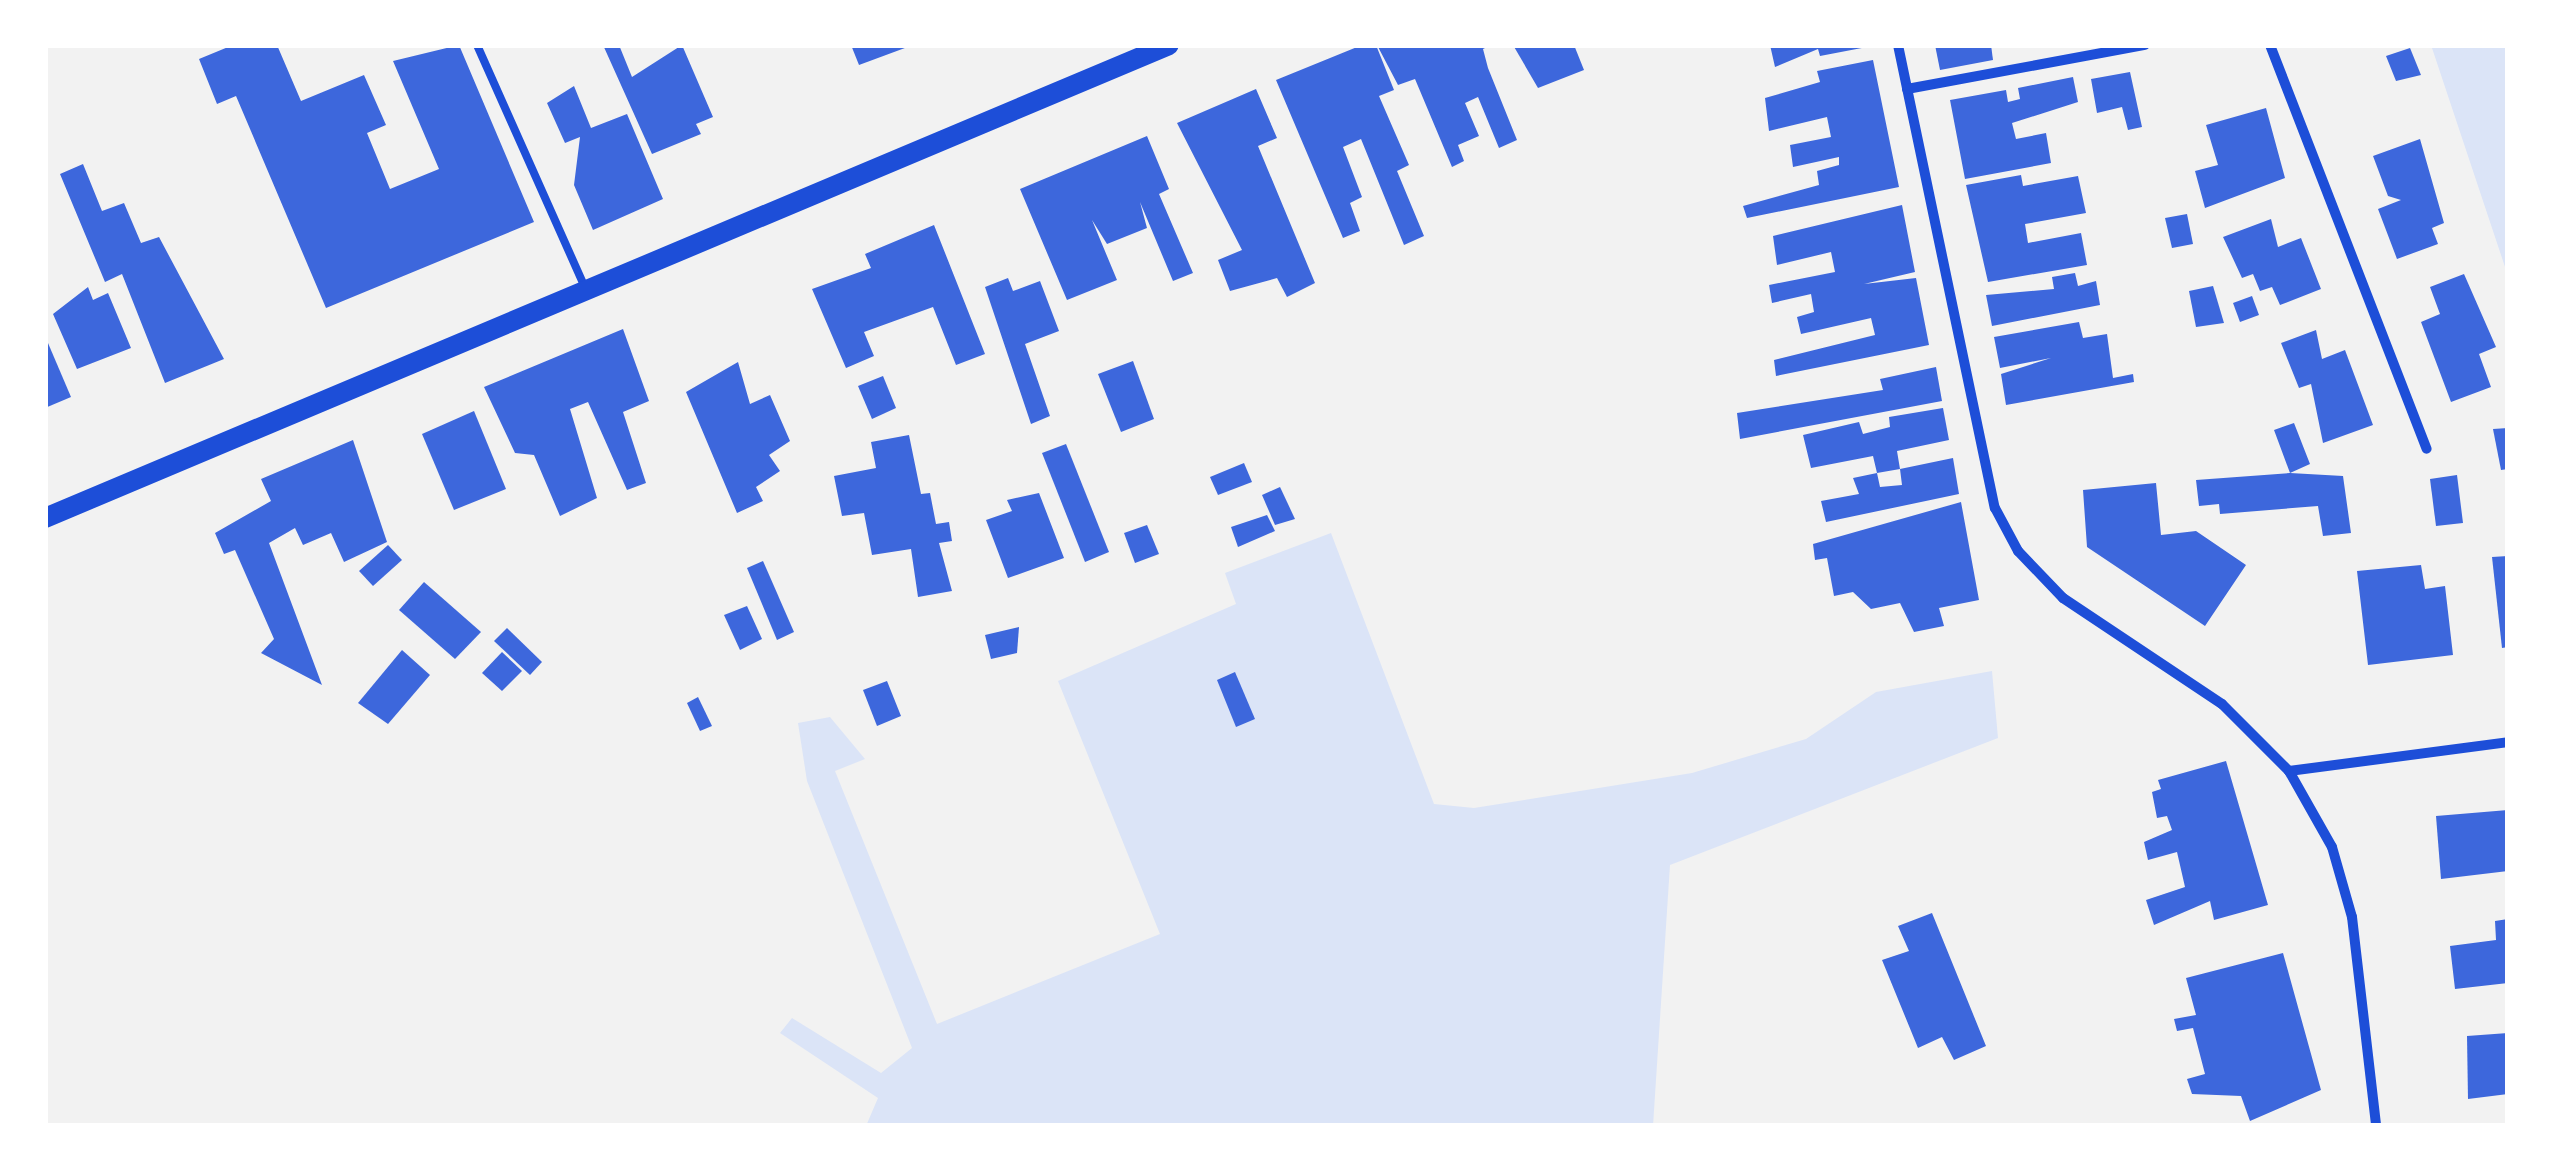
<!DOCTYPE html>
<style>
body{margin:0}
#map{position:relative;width:2553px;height:1171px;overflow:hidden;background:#f2f2f2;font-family:Rubik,sans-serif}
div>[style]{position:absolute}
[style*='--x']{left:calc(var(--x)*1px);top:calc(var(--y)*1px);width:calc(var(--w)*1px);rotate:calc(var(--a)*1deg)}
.green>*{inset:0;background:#dbe4f7}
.building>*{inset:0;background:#3d67dc}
.service>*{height:8px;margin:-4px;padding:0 4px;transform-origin:4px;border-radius:4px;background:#1d4ed8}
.minor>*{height:10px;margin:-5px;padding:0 5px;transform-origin:5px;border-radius:5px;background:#1d4ed8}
.secondary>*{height:20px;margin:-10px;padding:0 10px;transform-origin:10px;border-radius:10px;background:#1d4ed8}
span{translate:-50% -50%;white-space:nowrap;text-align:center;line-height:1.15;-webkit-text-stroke:8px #fff;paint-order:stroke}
.frame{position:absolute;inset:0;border:48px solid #fff;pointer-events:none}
</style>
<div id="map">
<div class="green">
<div style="clip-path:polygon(2431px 45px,2508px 45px,2508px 276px)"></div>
<div style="clip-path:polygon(1331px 533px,1434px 804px,1474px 808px,1692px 773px,1806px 739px,1876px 692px,1992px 671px,1998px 738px,1670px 865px,1653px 1126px,866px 1126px,878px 1098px,780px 1033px,792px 1018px,881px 1073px,912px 1048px,807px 781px,798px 723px,830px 717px,865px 759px,835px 771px,937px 1024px,1160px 934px,1058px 681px,1236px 604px,1225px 573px)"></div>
</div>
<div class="building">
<div style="clip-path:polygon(233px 45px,277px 45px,301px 101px,364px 75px,386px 125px,367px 133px,390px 189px,439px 169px,393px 61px,459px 45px,534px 222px,326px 308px,236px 96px,217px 104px,199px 59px)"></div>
<div style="clip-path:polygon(603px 45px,619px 45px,632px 77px,682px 45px,713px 117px,696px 124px,701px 134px,652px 154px)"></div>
<div style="clip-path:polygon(851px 45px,913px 45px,859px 65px)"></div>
<div style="clip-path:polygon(1362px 45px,1376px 45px,1394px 90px,1379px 96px,1409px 165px,1397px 171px,1424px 236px,1404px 245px,1361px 139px,1343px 147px,1362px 197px,1350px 203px,1360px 231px,1343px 238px,1276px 80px)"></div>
<div style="clip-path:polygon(1377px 45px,1491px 45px,1483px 49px,1488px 68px,1517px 140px,1499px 148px,1478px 97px,1465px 103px,1479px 136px,1458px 145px,1464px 161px,1452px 167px,1415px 79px,1398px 85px)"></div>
<div style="clip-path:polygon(1513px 45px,1574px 45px,1584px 70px,1538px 88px)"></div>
<div style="clip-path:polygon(1770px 45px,1867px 45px,1867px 47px,1820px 56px,1818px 49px,1775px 67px)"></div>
<div style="clip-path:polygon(1935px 45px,1991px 45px,1993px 60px,1940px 70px)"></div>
<div style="clip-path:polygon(2410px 48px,2421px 75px,2396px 81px,2386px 56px)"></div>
<div style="clip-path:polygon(1873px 60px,1899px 187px,1747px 218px,1743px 206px,1819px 185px,1817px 171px,1839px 165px,1839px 157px,1793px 167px,1790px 145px,1831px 137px,1827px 117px,1769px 131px,1765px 98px,1820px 82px,1817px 71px)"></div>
<div style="clip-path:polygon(2130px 72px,2142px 127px,2128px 130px,2122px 107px,2097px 113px,2091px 79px)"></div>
<div style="clip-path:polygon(2073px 77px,2078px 102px,2012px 123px,2016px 139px,2046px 133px,2051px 163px,1965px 179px,1950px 100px,2006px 90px,2008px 102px,2020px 99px,2018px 88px)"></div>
<div style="clip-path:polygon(574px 86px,591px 128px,627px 114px,663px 199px,593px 230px,574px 185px,580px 137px,565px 143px,547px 103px)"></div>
<div style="clip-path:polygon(1256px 89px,1277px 138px,1258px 146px,1315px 283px,1287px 297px,1277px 278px,1230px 291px,1218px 260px,1242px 250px,1177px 123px)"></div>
<div style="clip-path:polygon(2266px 108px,2285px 178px,2205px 208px,2195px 171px,2218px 165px,2206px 125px)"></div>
<div style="clip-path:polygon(1147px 136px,1169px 189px,1159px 194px,1193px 273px,1173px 281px,1140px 202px,1147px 228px,1107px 244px,1092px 220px,1117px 280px,1067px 300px,1020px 189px)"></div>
<div style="clip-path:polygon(2420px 139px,2444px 223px,2432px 228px,2438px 244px,2397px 259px,2378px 209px,2401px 200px,2388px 196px,2373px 156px)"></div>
<div style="clip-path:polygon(83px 164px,102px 211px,124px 203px,141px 243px,159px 237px,224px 359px,165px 383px,122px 274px,105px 282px,60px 174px)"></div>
<div style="clip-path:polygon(2021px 175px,2023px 186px,2078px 176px,2086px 213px,2025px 224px,2028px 243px,2081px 233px,2087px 265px,1988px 282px,1966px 185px)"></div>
<div style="clip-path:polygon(1902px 205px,1915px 272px,1864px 284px,1916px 278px,1929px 345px,1776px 376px,1774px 360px,1875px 335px,1871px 318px,1801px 334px,1797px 317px,1814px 312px,1811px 294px,1772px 303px,1769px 285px,1835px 272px,1831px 252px,1777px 265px,1773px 236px)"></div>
<div style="clip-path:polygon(2187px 214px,2193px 244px,2172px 248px,2165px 218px)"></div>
<div style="clip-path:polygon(2271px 219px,2278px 247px,2301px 238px,2321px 289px,2280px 305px,2272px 287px,2260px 291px,2253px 274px,2242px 278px,2223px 237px)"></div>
<div style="clip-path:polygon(934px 225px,985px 354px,956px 365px,933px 307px,864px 332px,874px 356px,846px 368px,812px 289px,871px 268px,865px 254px)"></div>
<div style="clip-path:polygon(2075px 273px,2078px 286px,2096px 281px,2100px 305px,1992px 326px,1986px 295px,2054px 289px,2052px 277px)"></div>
<div style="clip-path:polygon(2464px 274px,2496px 347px,2479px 354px,2491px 387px,2451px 402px,2421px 322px,2440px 314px,2430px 287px)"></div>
<div style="clip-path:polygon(1008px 278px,1013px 291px,1040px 281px,1059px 331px,1025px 344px,1050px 416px,1031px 424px,985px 287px)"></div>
<div style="clip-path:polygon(2213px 286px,2224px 323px,2196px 327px,2189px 291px)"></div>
<div style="clip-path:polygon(88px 287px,93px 300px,108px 293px,131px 348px,77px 369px,53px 314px)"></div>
<div style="clip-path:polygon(2252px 296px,2259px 315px,2240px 322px,2233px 303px)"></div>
<div style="clip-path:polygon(2079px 322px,2083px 338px,2107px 334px,2113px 378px,2133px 374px,2134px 382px,2006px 405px,2001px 374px,2051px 358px,2000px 368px,1994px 337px)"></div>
<div style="clip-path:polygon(623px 329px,649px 401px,623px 412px,646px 483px,627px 490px,588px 402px,570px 409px,597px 498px,560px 516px,534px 455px,515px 453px,484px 387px)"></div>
<div style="clip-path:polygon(2316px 330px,2322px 359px,2345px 350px,2373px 425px,2323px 443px,2311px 384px,2299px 388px,2281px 343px)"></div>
<div style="clip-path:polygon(45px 336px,71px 397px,45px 408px)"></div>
<div style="clip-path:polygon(1133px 361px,1154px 419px,1121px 432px,1098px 374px)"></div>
<div style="clip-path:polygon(738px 362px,750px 404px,770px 395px,790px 441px,769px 455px,780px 471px,756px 487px,763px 501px,737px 513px,686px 392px)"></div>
<div style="clip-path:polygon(1936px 367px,1942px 401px,1740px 439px,1737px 413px,1883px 390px,1880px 379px)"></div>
<div style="clip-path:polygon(883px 376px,896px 408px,872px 419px,858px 386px)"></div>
<div style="clip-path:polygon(1943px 408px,1949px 440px,1897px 451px,1900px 469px,1877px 473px,1880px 487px,1902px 485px,1900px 469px,1953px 458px,1959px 494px,1826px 522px,1821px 501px,1859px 494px,1853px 478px,1877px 473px,1873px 456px,1811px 468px,1803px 435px,1859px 422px,1863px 434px,1890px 427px,1889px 417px)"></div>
<div style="clip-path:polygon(474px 411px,506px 489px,454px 510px,422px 434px)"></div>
<div style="clip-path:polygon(2294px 423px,2310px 464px,2290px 473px,2343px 476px,2351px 533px,2323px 536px,2318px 506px,2220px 514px,2219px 504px,2199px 506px,2196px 480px,2290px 473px,2274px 430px)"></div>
<div style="clip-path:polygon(2508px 428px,2508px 469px,2501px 470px,2493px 429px)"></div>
<div style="clip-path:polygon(909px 435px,921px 494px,930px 493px,936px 524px,949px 522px,952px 541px,939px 543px,952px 591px,918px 597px,911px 549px,872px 555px,864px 513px,842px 516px,834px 476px,876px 468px,871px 442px)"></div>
<div style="clip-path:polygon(353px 440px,387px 542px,344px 562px,331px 533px,303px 545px,295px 528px,269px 543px,322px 685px,261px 653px,274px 639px,235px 550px,224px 554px,215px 533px,271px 501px,261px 479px)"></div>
<div style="clip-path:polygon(1066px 444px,1109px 552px,1085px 562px,1042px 453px)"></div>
<div style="clip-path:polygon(1244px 463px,1252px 482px,1218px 495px,1210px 477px)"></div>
<div style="clip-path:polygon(2457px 475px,2463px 523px,2436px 526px,2430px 479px)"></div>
<div style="clip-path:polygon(2156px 483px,2161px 535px,2196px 531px,2246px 565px,2205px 626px,2087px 547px,2083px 490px)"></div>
<div style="clip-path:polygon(1280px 487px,1295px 519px,1275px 525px,1262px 495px)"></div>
<div style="clip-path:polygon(1039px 493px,1064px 558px,1008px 578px,986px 520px,1012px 511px,1007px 500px)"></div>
<div style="clip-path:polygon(1961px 502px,1979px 600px,1939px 608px,1944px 626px,1914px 632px,1900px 603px,1871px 609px,1853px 592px,1834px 596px,1827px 558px,1815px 560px,1813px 544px)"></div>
<div style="clip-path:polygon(1267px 515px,1275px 531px,1238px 547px,1231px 527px)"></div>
<div style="clip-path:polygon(1147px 525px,1159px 554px,1135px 563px,1124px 533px)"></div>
<div style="clip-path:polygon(388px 545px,402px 560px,373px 586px,359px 571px)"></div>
<div style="clip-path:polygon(2508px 556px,2508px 647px,2502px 648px,2492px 557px)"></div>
<div style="clip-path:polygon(763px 561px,794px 632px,777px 640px,747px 568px)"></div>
<div style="clip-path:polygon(2421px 565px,2425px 589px,2445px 586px,2453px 655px,2368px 665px,2357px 571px)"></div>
<div style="clip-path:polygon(424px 582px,481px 632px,455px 659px,399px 610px)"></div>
<div style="clip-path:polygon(747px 606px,762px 639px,740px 650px,724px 615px)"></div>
<div style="clip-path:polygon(1019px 627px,1017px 653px,991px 659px,985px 635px)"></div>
<div style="clip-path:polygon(507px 628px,542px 662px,530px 675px,494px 641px)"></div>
<div style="clip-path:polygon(402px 650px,430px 675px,388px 724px,358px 703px)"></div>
<div style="clip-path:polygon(502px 652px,522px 671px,502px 691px,482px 673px)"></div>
<div style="clip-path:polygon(1235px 672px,1255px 719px,1236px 727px,1217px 680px)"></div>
<div style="clip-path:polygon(887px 681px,901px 716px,877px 726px,863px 690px)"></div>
<div style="clip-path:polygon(698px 697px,712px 726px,700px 731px,687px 703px)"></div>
<div style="clip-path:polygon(2226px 761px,2268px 905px,2214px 920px,2210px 901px,2154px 925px,2146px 900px,2185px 887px,2177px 852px,2148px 860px,2144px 842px,2172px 830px,2167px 816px,2157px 818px,2152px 792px,2161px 789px,2158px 780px)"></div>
<div style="clip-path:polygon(2508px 810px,2508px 871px,2441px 879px,2436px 816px)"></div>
<div style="clip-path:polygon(1932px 913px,1986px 1046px,1954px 1060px,1942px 1037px,1918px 1048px,1882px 960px,1909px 951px,1898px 926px)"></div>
<div style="clip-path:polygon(2508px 919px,2508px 983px,2455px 989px,2450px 946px,2496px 940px,2495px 921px)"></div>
<div style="clip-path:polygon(2283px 953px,2321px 1090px,2250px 1121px,2241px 1096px,2192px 1094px,2187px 1079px,2205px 1074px,2193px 1028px,2177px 1031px,2174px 1019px,2196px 1015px,2186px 978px)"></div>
<div style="clip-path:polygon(2508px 1033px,2508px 1094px,2468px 1099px,2467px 1036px)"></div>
</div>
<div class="service">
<div style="--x:477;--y:45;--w:268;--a:66"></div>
</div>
<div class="minor">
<div style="--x:1898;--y:45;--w:473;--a:78.2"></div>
<div style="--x:1995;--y:508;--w:49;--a:61.9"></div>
<div style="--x:2018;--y:551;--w:65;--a:46.2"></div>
<div style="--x:2063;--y:598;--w:191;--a:33.7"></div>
<div style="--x:2222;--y:704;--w:95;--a:45"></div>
<div style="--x:2289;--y:771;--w:87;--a:60.5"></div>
<div style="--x:2332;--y:847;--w:73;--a:74.1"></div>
<div style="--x:2352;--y:917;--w:210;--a:83.4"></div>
<div style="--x:2270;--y:45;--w:433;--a:68.8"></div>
<div style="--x:1907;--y:89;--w:242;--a:-10.5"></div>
<div style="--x:2289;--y:771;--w:221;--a:-7.5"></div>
</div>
<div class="secondary">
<div style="--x:45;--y:518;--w:1219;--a:-22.82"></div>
</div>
<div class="frame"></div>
</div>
